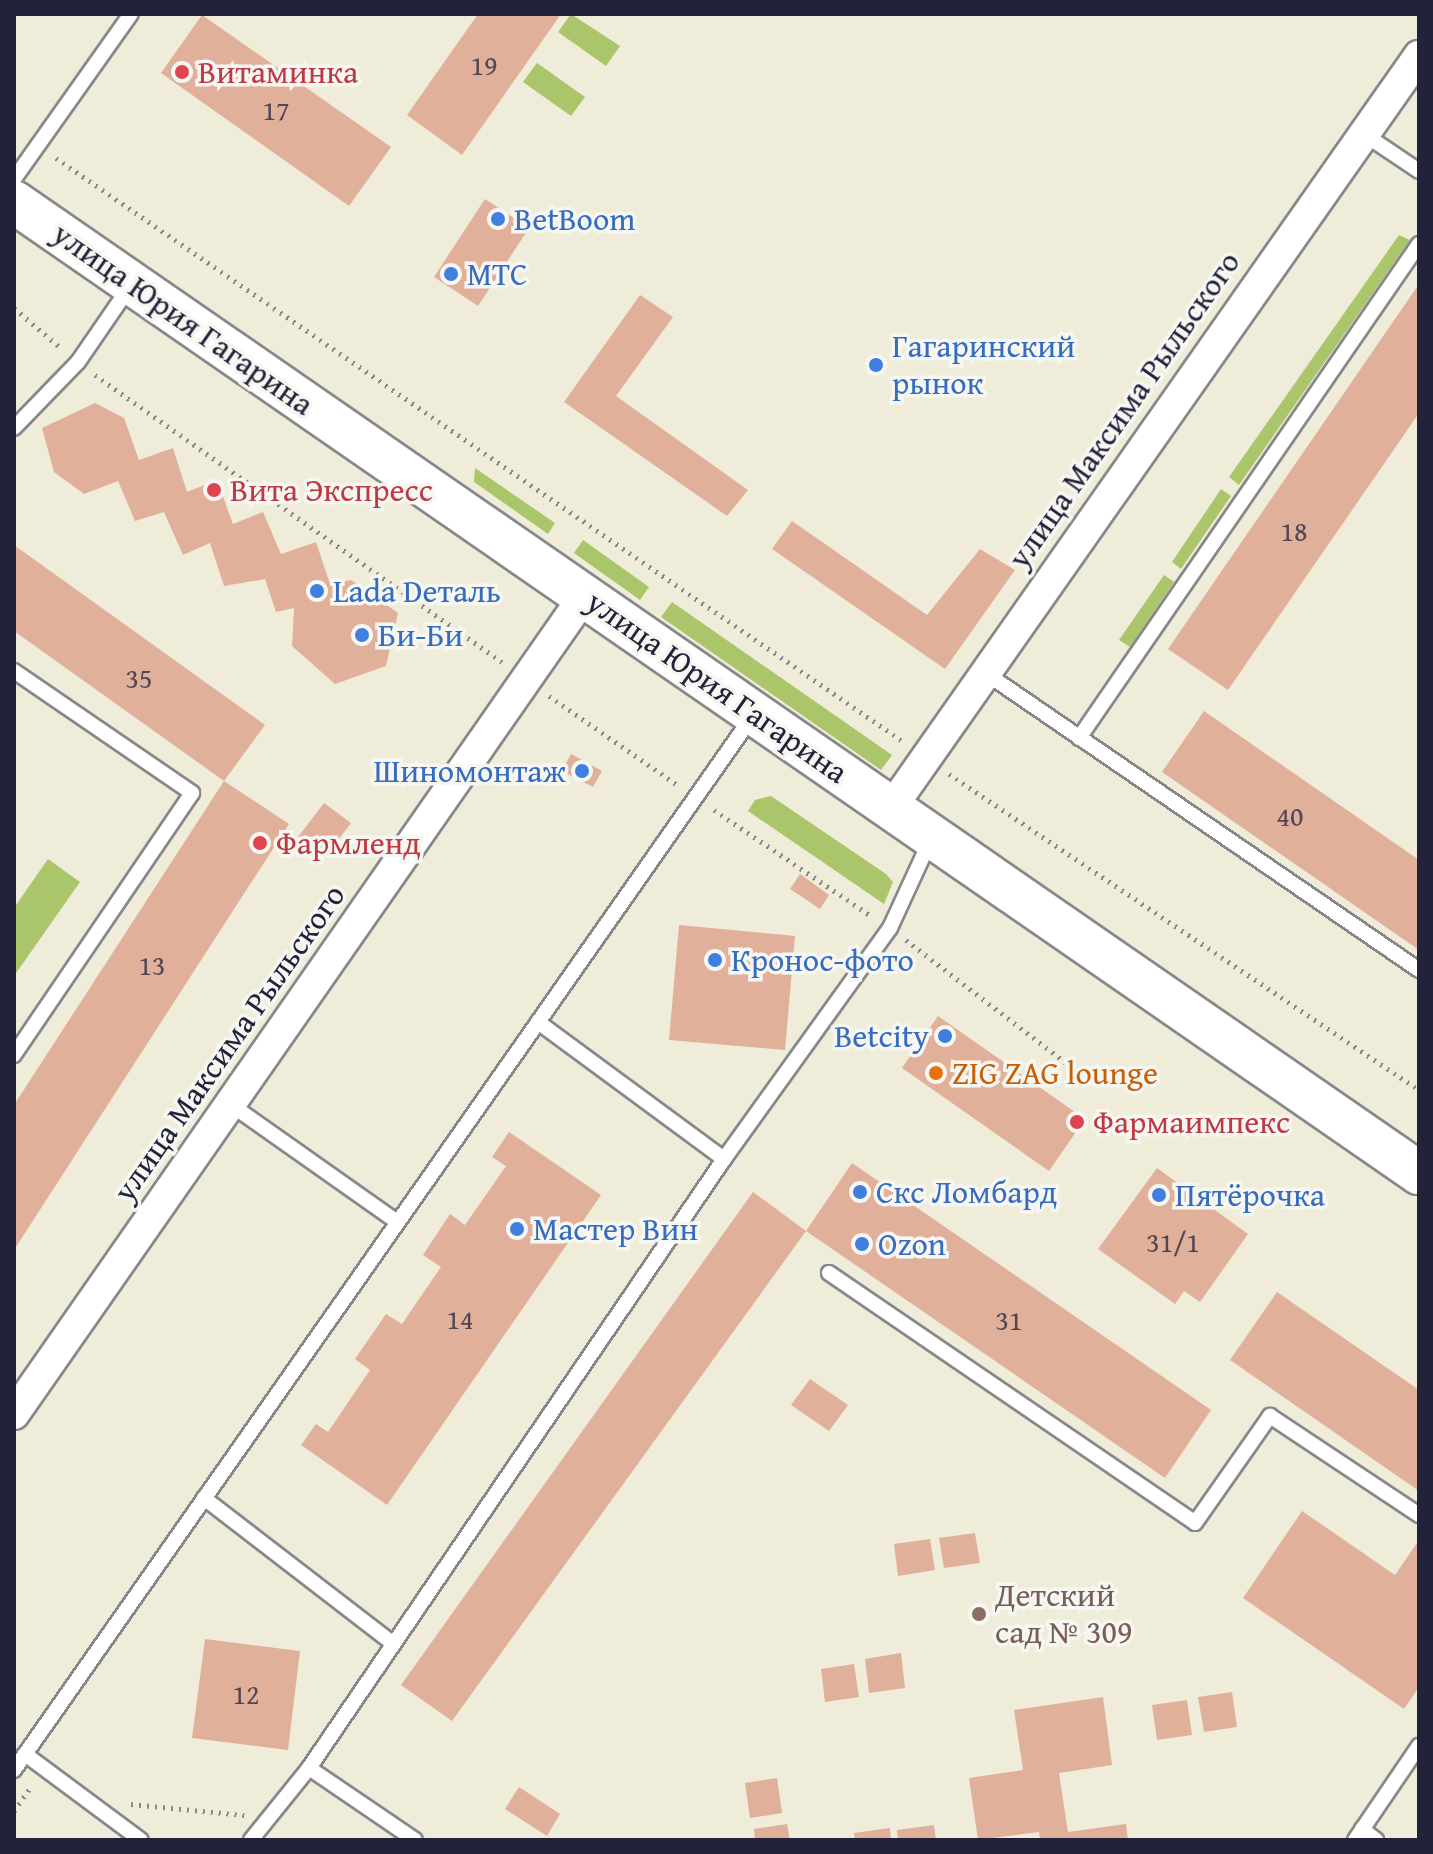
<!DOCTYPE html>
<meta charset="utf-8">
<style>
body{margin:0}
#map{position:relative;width:1433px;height:1854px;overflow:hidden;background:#efecd9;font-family:"Gentium Book Plus",serif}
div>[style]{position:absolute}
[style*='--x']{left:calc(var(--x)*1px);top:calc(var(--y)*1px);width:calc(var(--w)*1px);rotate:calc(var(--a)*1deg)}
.green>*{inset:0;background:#abc56b}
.building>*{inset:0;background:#e1b09b}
.path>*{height:5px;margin-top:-2.5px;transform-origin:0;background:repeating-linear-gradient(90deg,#88878a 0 2px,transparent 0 8px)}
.roads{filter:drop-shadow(2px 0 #88878a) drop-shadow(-2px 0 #88878a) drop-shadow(0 2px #88878a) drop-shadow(0 -2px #88878a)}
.lane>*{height:14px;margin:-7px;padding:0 7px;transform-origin:7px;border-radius:7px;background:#fff}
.street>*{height:30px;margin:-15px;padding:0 15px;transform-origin:15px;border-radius:15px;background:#fff}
.secondary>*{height:42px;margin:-21px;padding:0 21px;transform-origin:21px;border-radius:21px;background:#fff}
.dots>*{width:22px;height:22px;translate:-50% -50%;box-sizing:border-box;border:4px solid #f6f6f2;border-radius:50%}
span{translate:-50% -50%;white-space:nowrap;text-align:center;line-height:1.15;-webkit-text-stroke:7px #f6f6f2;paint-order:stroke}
.number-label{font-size:28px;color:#524653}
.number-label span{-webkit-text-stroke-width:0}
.health-label{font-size:32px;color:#be3a42}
.left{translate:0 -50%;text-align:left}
.shop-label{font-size:32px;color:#366cbe}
.right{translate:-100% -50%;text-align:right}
.street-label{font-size:32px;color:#22223b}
.food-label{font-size:32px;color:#c56008}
.education-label{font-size:32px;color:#785e54}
.frame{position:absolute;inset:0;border:16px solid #22223b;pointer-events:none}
</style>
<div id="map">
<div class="green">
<div style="clip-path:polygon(571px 14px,620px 46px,606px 66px,558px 32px)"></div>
<div style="clip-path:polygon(537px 63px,585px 97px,571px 116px,523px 82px)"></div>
<div style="clip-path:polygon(1399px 235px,1410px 240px,1239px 485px,1229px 477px)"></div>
<div style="clip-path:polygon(475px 468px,555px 523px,548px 534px,474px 482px)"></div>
<div style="clip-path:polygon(1221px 489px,1231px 496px,1181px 569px,1172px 562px)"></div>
<div style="clip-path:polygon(583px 540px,649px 587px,640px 600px,574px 553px)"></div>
<div style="clip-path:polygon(1164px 575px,1174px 582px,1130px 647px,1119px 640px)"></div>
<div style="clip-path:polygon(672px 602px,892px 755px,881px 770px,661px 617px)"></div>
<div style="clip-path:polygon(771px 796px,886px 874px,893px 882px,884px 904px,748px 811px,755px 800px)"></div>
<div style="clip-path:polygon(48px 859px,80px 882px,14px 976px,14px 908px)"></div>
</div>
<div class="building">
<div style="clip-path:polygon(478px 14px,561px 14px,462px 155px,407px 115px)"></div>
<div style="clip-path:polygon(202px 15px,391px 147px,349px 206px,161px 73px)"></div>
<div style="clip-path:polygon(485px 199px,529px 228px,478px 306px,434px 277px)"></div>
<div style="clip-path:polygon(1419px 284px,1419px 413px,1228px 690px,1168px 649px)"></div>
<div style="clip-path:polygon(640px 295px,673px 317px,616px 396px,748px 490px,727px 516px,564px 402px)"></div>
<div style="clip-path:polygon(95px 403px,124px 418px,139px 460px,173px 448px,187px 492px,217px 480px,233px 524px,263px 512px,281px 554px,316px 542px,330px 584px,351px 580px,398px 613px,386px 666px,335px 684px,292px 646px,294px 608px,276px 612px,265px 579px,224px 586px,210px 543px,183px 555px,164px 512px,135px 521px,118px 481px,84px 494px,54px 472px,42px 428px)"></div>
<div style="clip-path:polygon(792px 521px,927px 615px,980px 549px,1015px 570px,945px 669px,772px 549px)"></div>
<div style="clip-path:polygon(14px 545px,265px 725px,224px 781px,14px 631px)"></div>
<div style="clip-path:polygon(1204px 711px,1419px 860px,1419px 950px,1162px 772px)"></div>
<div style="clip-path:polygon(571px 754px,602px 771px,593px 787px,562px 771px)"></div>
<div style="clip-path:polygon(224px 781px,289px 824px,14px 1250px,14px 1105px)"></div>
<div style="clip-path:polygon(324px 803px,351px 823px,325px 857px,298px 837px)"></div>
<div style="clip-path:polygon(800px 874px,829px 895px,820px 909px,790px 889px)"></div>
<div style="clip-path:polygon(679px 925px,795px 936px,785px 1050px,669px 1040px)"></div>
<div style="clip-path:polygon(938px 1016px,1085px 1119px,1049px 1171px,902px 1068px)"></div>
<div style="clip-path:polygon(509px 1132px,601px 1195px,387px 1505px,301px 1445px,316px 1424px,328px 1432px,370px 1370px,355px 1359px,386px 1314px,402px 1324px,441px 1267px,423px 1255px,450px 1214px,465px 1225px,506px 1166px,492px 1157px)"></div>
<div style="clip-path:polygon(852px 1163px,1211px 1410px,1165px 1478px,806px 1231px)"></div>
<div style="clip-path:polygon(1157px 1168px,1248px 1234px,1200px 1302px,1184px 1291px,1175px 1304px,1098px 1249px)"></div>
<div style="clip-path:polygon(753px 1192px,806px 1231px,452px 1721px,401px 1685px)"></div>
<div style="clip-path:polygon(1277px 1292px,1419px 1390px,1419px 1491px,1230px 1360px)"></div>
<div style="clip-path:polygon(810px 1379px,848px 1405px,829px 1431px,791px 1405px)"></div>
<div style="clip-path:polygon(1302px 1511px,1395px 1575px,1419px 1540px,1419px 1687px,1404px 1709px,1243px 1598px)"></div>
<div style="clip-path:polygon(975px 1533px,980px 1563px,944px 1568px,939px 1538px)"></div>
<div style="clip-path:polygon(930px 1539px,935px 1570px,898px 1576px,894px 1544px)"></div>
<div style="clip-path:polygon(205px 1639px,300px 1651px,288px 1750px,192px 1738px)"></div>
<div style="clip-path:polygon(901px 1653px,905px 1688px,869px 1693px,865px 1659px)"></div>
<div style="clip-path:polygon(854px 1664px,859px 1697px,825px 1702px,821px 1669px)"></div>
<div style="clip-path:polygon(1232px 1692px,1237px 1727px,1204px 1732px,1198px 1697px)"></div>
<div style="clip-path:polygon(1103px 1697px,1112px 1765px,1059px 1773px,1068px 1832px,1126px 1824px,1128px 1840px,1040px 1840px,1039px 1832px,978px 1840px,969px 1778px,1023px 1770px,1014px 1710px)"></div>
<div style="clip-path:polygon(1187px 1700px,1192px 1735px,1157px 1740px,1152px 1705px)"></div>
<div style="clip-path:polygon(777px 1778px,782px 1813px,750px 1818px,745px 1783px)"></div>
<div style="clip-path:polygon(519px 1787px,560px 1814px,547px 1836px,505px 1809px)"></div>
<div style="clip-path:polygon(787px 1824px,790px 1840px,755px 1840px,754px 1829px)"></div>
<div style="clip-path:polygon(934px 1825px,936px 1840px,898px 1840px,897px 1830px)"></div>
<div style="clip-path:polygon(890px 1828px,891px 1840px,855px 1840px,854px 1833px)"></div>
</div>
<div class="path">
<div style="--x:56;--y:158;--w:1026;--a:34.56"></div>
<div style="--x:14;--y:308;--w:63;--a:40.5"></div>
<div style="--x:95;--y:375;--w:498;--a:35.2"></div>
<div style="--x:549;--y:696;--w:158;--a:34.7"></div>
<div style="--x:949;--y:774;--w:566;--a:33.91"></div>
<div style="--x:714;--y:810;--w:189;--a:34"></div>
<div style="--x:906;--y:940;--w:222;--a:37.5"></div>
<div style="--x:131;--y:1804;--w:114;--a:5.6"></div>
<div style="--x:14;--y:1811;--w:28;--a:-55"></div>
</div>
<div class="roads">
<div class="lane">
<div style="--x:1364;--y:134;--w:66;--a:33.9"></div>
<div style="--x:14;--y:179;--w:202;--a:-54.7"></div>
<div style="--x:14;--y:428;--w:92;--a:-45.9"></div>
<div style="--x:78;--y:362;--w:93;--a:-55.5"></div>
<div style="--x:14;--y:671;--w:216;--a:34.4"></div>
<div style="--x:192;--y:793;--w:317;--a:124.2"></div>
<div style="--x:984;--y:672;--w:527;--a:34.41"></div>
<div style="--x:1079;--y:738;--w:600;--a:-55.46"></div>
<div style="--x:538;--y:1022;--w:231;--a:36.4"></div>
<div style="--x:230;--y:1104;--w:204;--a:35.2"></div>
<div style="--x:829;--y:1273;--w:443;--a:34.3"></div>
<div style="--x:1195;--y:1523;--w:131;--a:-55"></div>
<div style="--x:1270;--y:1416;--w:179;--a:33.6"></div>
<div style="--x:204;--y:1498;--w:236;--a:37.6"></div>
<div style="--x:25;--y:1754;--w:144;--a:36.6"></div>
<div style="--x:309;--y:1768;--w:128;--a:34.2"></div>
<div style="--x:14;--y:1770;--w:1286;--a:-54.98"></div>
<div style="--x:1362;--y:1829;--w:18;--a:38"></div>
<div style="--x:251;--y:1840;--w:92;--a:-51.1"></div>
<div style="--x:309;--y:1768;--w:737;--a:-55.73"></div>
<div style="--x:724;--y:1159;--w:284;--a:-54.3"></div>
<div style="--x:890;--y:928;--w:96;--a:-65.3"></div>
<div style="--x:1355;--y:1840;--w:114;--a:-55.8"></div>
</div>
<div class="street">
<div style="--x:891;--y:808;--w:919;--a:-54.93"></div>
<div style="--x:14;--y:1414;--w:998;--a:-55.12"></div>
</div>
<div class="secondary">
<div style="--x:14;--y:202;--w:1708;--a:34.65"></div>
</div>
</div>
<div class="dots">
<div style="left:182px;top:72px;background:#e0444e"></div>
<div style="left:498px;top:219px;background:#3f7fe0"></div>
<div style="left:451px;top:274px;background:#3f7fe0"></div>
<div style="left:876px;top:365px;background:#3f7fe0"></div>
<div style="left:214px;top:490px;background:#e0444e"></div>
<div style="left:317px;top:591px;background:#3f7fe0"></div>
<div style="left:362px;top:635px;background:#3f7fe0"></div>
<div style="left:582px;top:771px;background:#3f7fe0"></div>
<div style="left:260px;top:843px;background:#e0444e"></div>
<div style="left:715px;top:960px;background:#3f7fe0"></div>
<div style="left:945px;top:1036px;background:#3f7fe0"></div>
<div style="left:936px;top:1073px;background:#e8710a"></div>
<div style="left:1077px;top:1122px;background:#e0444e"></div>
<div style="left:860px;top:1192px;background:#3f7fe0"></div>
<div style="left:1159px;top:1195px;background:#3f7fe0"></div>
<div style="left:517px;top:1229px;background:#3f7fe0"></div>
<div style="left:862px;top:1244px;background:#3f7fe0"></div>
<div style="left:979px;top:1614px;background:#8d6e63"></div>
</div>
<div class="number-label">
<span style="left:484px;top:65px">19</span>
<span style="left:276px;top:110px">17</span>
<span style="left:1294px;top:531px">18</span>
<span style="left:139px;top:678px">35</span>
<span style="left:1290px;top:816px">40</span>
<span style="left:152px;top:965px">13</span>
<span style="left:1173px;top:1242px">31/1</span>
<span style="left:460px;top:1319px">14</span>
<span style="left:1009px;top:1320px">31</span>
<span style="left:246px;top:1694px">12</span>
</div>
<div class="health-label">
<span class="left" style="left:198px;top:72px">Витаминка</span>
<span class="left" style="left:230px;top:490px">Вита Экспресс</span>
<span class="left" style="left:276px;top:843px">Фармленд</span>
<span class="left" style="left:1093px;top:1122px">Фармаимпекс</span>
</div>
<div class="shop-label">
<span class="left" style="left:514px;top:219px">BetBoom</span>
<span class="left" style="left:467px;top:274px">МТС</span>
<span class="left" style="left:892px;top:365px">Гагаринский<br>рынок</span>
<span class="left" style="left:333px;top:591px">Lada Dеталь</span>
<span class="left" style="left:378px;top:635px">Би-Би</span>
<span class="right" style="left:566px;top:771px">Шиномонтаж</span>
<span class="left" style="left:731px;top:960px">Кронос-фото</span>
<span class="right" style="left:929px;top:1036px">Betcity</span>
<span class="left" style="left:876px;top:1192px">Скс Ломбард</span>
<span class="left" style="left:1175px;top:1195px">Пятёрочка</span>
<span class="left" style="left:533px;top:1229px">Мастер Вин</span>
<span class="left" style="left:878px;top:1244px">Ozon</span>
</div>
<div class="street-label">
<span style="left:183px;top:319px;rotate:35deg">улица Юрия Гагарина</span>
<span style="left:1124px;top:410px;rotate:-55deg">улица Максима Рыльского</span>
<span style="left:717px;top:687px;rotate:35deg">улица Юрия Гагарина</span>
<span style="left:229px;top:1043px;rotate:-55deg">улица Максима Рыльского</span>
</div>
<div class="food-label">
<span class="left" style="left:952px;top:1073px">ZIG ZAG lounge</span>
</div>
<div class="education-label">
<span class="left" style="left:995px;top:1614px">Детский<br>сад № 309</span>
</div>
<div class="frame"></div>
</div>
